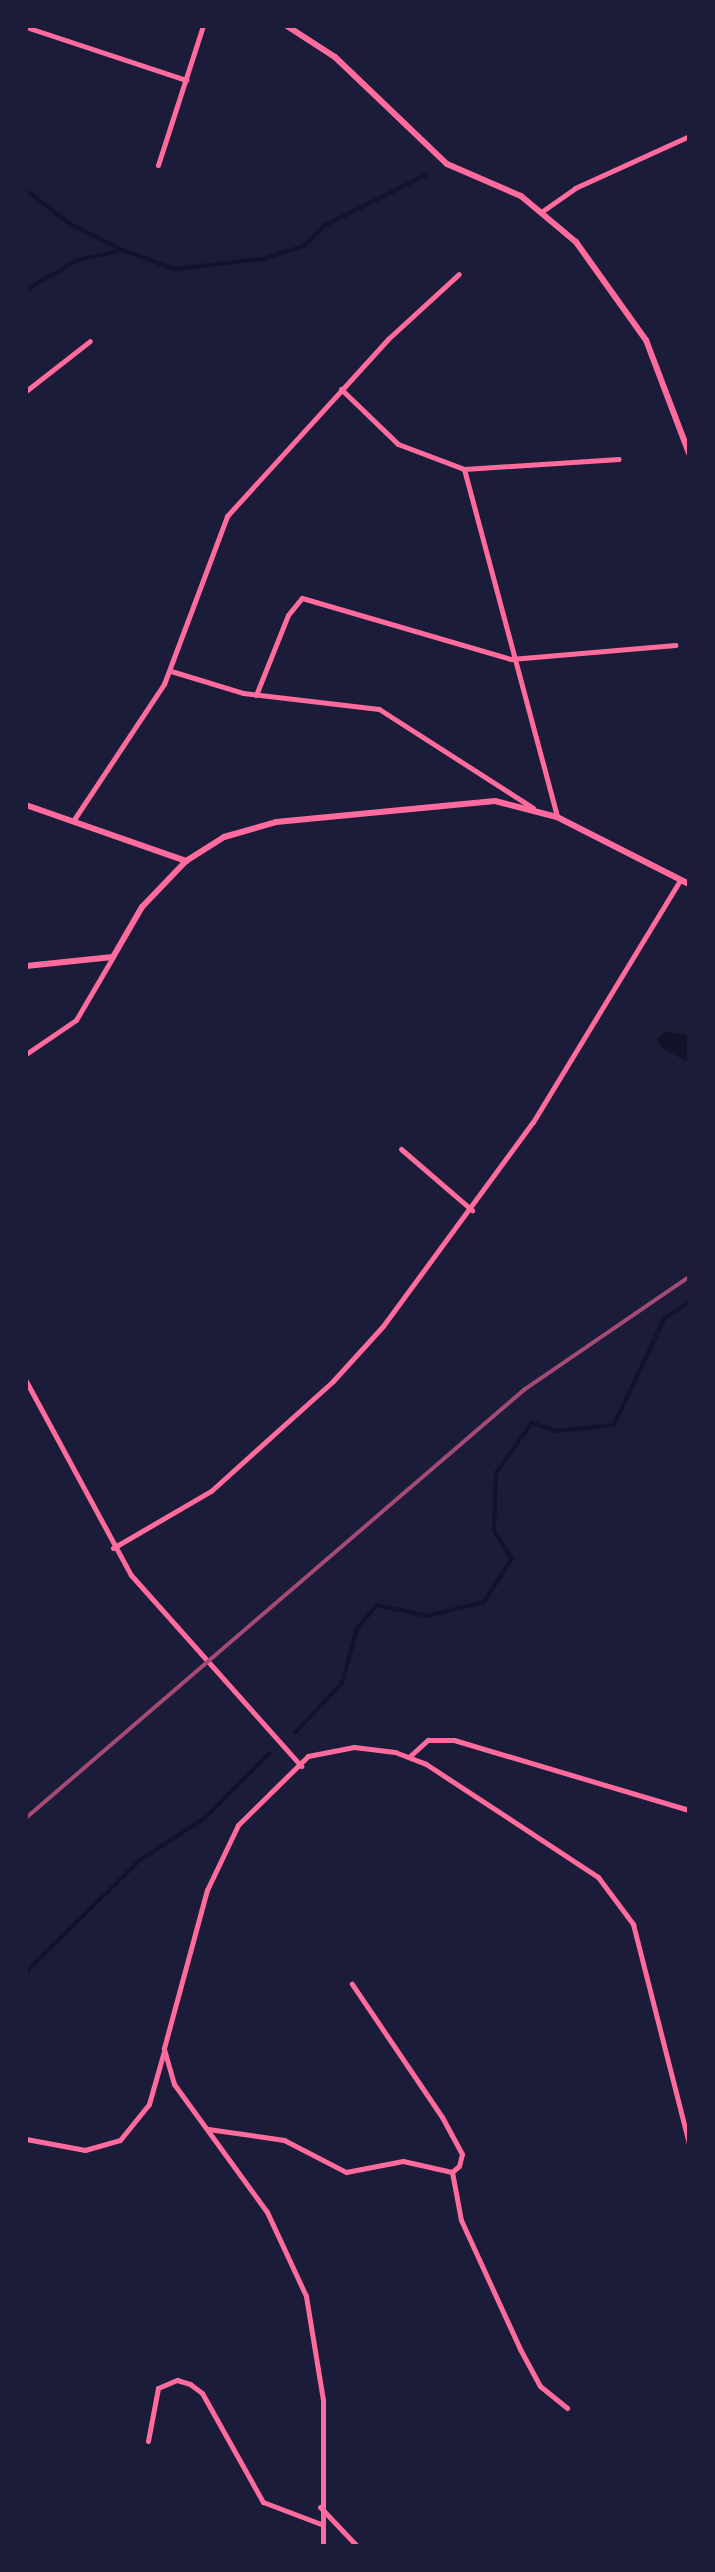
<!DOCTYPE html>
<style>
body{margin:0}
#map{position:relative;width:715px;height:2572px;overflow:hidden;background:#1b1b3a;font-family:Mulish,sans-serif}
div>[style]{position:absolute}
[style*='--x']{left:calc(var(--x)*1px);top:calc(var(--y)*1px);width:calc(var(--w)*1px);rotate:calc(var(--a)*1deg)}
.water>*{inset:0;background:#12122b}
.stream>*{height:3.5px;margin:-1.75px;padding:0 1.75px;transform-origin:1.75px;border-radius:1.75px;background:#12122b}
.minor>*{height:5px;margin:-2.5px;padding:0 2.5px;transform-origin:2.5px;border-radius:2.5px;background:#ff6b9d}
.tertiary>*{height:6px;margin:-3px;padding:0 3px;transform-origin:3px;border-radius:3px;background:#ff6b9d}
.rail>*{height:3.5px;margin:-1.75px;padding:0 1.75px;transform-origin:1.75px;border-radius:1.75px;background:#a44b75}
span{translate:-50% -50%;white-space:nowrap;text-align:center;line-height:1.15;-webkit-text-stroke:5px #1b1b3a;paint-order:stroke}
.frame{position:absolute;inset:0;border:28px solid #1b1b3a;pointer-events:none}
</style>
<div id="map">
<div class="water">
<div style="clip-path:polygon(666px 1031px,689px 1036px,689px 1063px,661px 1047px,657px 1039px)"></div>
</div>
<div class="stream">
<div style="--x:26;--y:190;--w:58;--a:37.3"></div>
<div style="--x:72;--y:225;--w:56;--a:26.6"></div>
<div style="--x:26;--y:290;--w:60;--a:-30"></div>
<div style="--x:78;--y:260;--w:46;--a:-12.5"></div>
<div style="--x:123;--y:250;--w:55;--a:20.1"></div>
<div style="--x:175;--y:269;--w:88;--a:-6.6"></div>
<div style="--x:262;--y:259;--w:44;--a:-17.2"></div>
<div style="--x:304;--y:246;--w:28;--a:-45"></div>
<div style="--x:324;--y:226;--w:114;--a:-26.6"></div>
<div style="--x:295;--y:1733;--w:69;--a:-46.8"></div>
<div style="--x:342;--y:1683;--w:56;--a:-74.5"></div>
<div style="--x:357;--y:1629;--w:31;--a:-50"></div>
<div style="--x:377;--y:1605;--w:51;--a:12.4"></div>
<div style="--x:427;--y:1616;--w:59;--a:-13.8"></div>
<div style="--x:484;--y:1602;--w:51;--a:-56.9"></div>
<div style="--x:512;--y:1559;--w:33;--a:-123"></div>
<div style="--x:494;--y:1531;--w:58;--a:-88"></div>
<div style="--x:496;--y:1473;--w:62;--a:-54.2"></div>
<div style="--x:532;--y:1423;--w:25;--a:18"></div>
<div style="--x:556;--y:1431;--w:58;--a:-5.9"></div>
<div style="--x:614;--y:1425;--w:117;--a:-64.7"></div>
<div style="--x:664;--y:1319;--w:30;--a:-34"></div>
<div style="--x:26;--y:1972;--w:158;--a:-44.5"></div>
<div style="--x:139;--y:1861;--w:79;--a:-33.1"></div>
<div style="--x:205;--y:1818;--w:91;--a:-45"></div>
</div>
<div class="minor">
<div style="--x:26;--y:27;--w:169;--a:18.3"></div>
<div style="--x:158;--y:165;--w:146;--a:-72.1"></div>
<div style="--x:544;--y:210;--w:38;--a:-35"></div>
<div style="--x:575;--y:188;--w:125;--a:-24.5"></div>
<div style="--x:341;--y:389;--w:79;--a:44"></div>
<div style="--x:398;--y:444;--w:71;--a:20.7"></div>
<div style="--x:464;--y:469;--w:155;--a:-3.7"></div>
<div style="--x:26;--y:391;--w:81;--a:-38"></div>
<div style="--x:464;--y:469;--w:360;--a:75"></div>
<div style="--x:171;--y:671;--w:75;--a:17"></div>
<div style="--x:243;--y:693;--w:137;--a:6.7"></div>
<div style="--x:379;--y:709;--w:183;--a:32.7"></div>
<div style="--x:256;--y:695;--w:86;--a:-68.2"></div>
<div style="--x:288;--y:615;--w:22;--a:-51"></div>
<div style="--x:302;--y:598;--w:218;--a:16.3"></div>
<div style="--x:511;--y:659;--w:165;--a:-4.9"></div>
<div style="--x:73;--y:821;--w:164;--a:-56.4"></div>
<div style="--x:164;--y:684;--w:179;--a:-69.4"></div>
<div style="--x:227;--y:516;--w:239;--a:-47.7"></div>
<div style="--x:388;--y:339;--w:96;--a:-42.5"></div>
<div style="--x:26;--y:1054;--w:60;--a:-34.2"></div>
<div style="--x:76;--y:1020;--w:73;--a:-59.6"></div>
<div style="--x:401;--y:1149;--w:94;--a:40.7"></div>
<div style="--x:26;--y:1381;--w:221;--a:61.6"></div>
<div style="--x:131;--y:1575;--w:256;--a:48.3"></div>
<div style="--x:113;--y:1548;--w:113;--a:-30.2"></div>
<div style="--x:211;--y:1491;--w:164;--a:-42"></div>
<div style="--x:333;--y:1381;--w:74;--a:-47.7"></div>
<div style="--x:383;--y:1326;--w:253;--a:-53.7"></div>
<div style="--x:533;--y:1122;--w:283;--a:-58.7"></div>
<div style="--x:410;--y:1756;--w:24;--a:-42"></div>
<div style="--x:428;--y:1740;--w:26;--a:0"></div>
<div style="--x:454;--y:1740;--w:245;--a:16.6"></div>
<div style="--x:208;--y:2129;--w:77;--a:8.2"></div>
<div style="--x:284;--y:2140;--w:70;--a:27.3"></div>
<div style="--x:346;--y:2172;--w:58;--a:-10.9"></div>
<div style="--x:403;--y:2161;--w:50;--a:12.7"></div>
<div style="--x:452;--y:2172;--w:9;--a:-41"></div>
<div style="--x:459;--y:2166;--w:12;--a:-76"></div>
<div style="--x:462;--y:2154;--w:42;--a:-118.4"></div>
<div style="--x:442;--y:2117;--w:161;--a:-124.1"></div>
<div style="--x:26;--y:2139;--w:60;--a:10.6"></div>
<div style="--x:85;--y:2150;--w:36;--a:-16"></div>
<div style="--x:120;--y:2140;--w:46;--a:-51.1"></div>
<div style="--x:149;--y:2104;--w:55;--a:-74.2"></div>
<div style="--x:452;--y:2172;--w:49;--a:79.4"></div>
<div style="--x:461;--y:2220;--w:142;--a:65.4"></div>
<div style="--x:520;--y:2349;--w:42;--a:61.6"></div>
<div style="--x:540;--y:2386;--w:35;--a:39"></div>
<div style="--x:148;--y:2441;--w:54;--a:-79.3"></div>
<div style="--x:158;--y:2388;--w:21;--a:-23"></div>
<div style="--x:177;--y:2380;--w:14;--a:17"></div>
<div style="--x:190;--y:2384;--w:15;--a:37"></div>
<div style="--x:202;--y:2393;--w:125;--a:60.8"></div>
<div style="--x:263;--y:2502;--w:62;--a:20.8"></div>
<div style="--x:320;--y:2507;--w:54;--a:46.5"></div>
<div style="--x:323;--y:2546;--w:146;--a:-90"></div>
<div style="--x:323;--y:2400;--w:105;--a:-99.3"></div>
<div style="--x:306;--y:2296;--w:93;--a:-114.9"></div>
<div style="--x:267;--y:2212;--w:158;--a:-126"></div>
<div style="--x:174;--y:2084;--w:37;--a:-106"></div>
<div style="--x:164;--y:2048;--w:164;--a:-74.8"></div>
<div style="--x:207;--y:1890;--w:72;--a:-64.5"></div>
<div style="--x:238;--y:1825;--w:98;--a:-44.6"></div>
<div style="--x:308;--y:1756;--w:47;--a:-11.1"></div>
<div style="--x:354;--y:1747;--w:41;--a:7"></div>
<div style="--x:395;--y:1752;--w:33;--a:21"></div>
<div style="--x:426;--y:1764;--w:206;--a:33.3"></div>
<div style="--x:598;--y:1877;--w:59;--a:53.3"></div>
<div style="--x:633;--y:1924;--w:226;--a:75.7"></div>
</div>
<div class="tertiary">
<div style="--x:287;--y:26;--w:57;--a:32.9"></div>
<div style="--x:335;--y:57;--w:155;--a:43.7"></div>
<div style="--x:447;--y:164;--w:81;--a:23.4"></div>
<div style="--x:521;--y:196;--w:72;--a:39.9"></div>
<div style="--x:576;--y:242;--w:120;--a:54.5"></div>
<div style="--x:646;--y:340;--w:121;--a:69.2"></div>
<div style="--x:26;--y:805;--w:170;--a:19.3"></div>
<div style="--x:26;--y:966;--w:87;--a:-5.9"></div>
<div style="--x:113;--y:957;--w:58;--a:-59.9"></div>
<div style="--x:142;--y:907;--w:64;--a:-46.3"></div>
<div style="--x:186;--y:861;--w:45;--a:-32.3"></div>
<div style="--x:224;--y:837;--w:54;--a:-16.1"></div>
<div style="--x:276;--y:822;--w:220;--a:-5.5"></div>
<div style="--x:495;--y:801;--w:64;--a:14.5"></div>
<div style="--x:557;--y:817;--w:148;--a:26.9"></div>
</div>
<div class="rail">
<div style="--x:26;--y:1818;--w:657;--a:-40.68"></div>
<div style="--x:524;--y:1390;--w:200;--a:-34.4"></div>
</div>
<div class="frame"></div>
</div>
